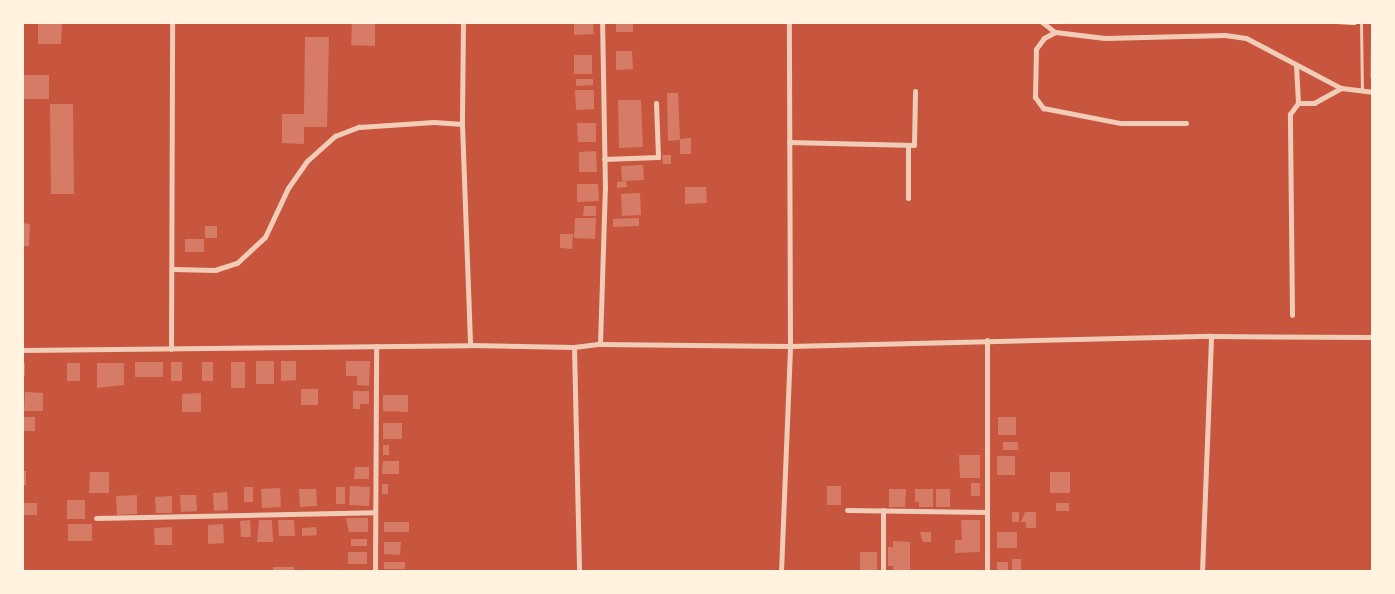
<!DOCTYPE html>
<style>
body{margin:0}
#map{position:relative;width:1395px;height:594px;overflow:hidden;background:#c8553d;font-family:Overpass,sans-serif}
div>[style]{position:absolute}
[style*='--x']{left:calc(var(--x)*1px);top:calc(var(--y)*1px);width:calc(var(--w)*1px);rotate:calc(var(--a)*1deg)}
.building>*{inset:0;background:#d67c66}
.path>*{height:2px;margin:-1px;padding:0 1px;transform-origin:1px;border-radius:1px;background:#fff3e0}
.service>*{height:3px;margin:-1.5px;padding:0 1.5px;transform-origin:1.5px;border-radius:1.5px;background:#f1ccb7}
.minor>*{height:5px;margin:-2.5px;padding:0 2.5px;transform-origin:2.5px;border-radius:2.5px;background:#f1ccb7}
span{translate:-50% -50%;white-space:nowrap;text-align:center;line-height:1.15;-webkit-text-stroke:5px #fff3e0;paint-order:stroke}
.frame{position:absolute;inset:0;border:24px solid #fff3e0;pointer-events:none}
</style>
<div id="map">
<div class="building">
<div style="clip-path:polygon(38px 22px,62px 22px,61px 44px,38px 44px)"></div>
<div style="clip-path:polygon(352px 22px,375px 22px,375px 46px,351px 45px)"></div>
<div style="clip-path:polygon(574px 22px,593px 22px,594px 34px,574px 35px)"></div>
<div style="clip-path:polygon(616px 22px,633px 22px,633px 32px,616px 32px)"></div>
<div style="clip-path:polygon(1371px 34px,1372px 34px,1372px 78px,1370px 78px)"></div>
<div style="clip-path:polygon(305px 37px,329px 37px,327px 127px,304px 127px,304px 144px,282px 143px,282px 114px,304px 114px)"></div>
<div style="clip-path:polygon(616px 51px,632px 51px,633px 69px,616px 70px)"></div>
<div style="clip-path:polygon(574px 55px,592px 55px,592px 74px,574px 74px)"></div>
<div style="clip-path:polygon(22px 75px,49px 75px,49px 99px,22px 99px)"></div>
<div style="clip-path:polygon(576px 79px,593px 79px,593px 85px,576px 86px)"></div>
<div style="clip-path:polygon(575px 90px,594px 90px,594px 109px,576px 110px)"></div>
<div style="clip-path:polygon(667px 93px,678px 93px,680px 139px,691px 138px,691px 154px,680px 154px,680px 140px,668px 141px)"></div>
<div style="clip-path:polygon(618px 100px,641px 100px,643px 147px,619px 148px)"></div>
<div style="clip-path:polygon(50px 104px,73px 104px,74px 194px,51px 194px)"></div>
<div style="clip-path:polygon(577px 123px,596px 123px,596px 142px,578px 142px)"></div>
<div style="clip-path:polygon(596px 151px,597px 172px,579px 172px,579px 152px)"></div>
<div style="clip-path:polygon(662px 155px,671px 155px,671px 164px,663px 164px)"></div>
<div style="clip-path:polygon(643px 165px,644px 180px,622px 181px,621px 166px)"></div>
<div style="clip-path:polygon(626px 181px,627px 187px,617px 188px,617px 182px)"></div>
<div style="clip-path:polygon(577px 184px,598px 184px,599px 201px,577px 202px)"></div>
<div style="clip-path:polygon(685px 187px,706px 187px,707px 203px,685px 204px)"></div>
<div style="clip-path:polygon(640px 193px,641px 215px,622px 216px,621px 194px)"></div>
<div style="clip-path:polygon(584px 206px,596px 206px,596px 216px,583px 216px)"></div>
<div style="clip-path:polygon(575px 218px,596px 218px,595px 239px,574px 238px)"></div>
<div style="clip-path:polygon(639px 218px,639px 226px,613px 227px,613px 219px)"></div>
<div style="clip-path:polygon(22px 223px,30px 224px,29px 246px,22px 246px)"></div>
<div style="clip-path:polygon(205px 226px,217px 226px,217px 238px,205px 238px)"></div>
<div style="clip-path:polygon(560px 234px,573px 234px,572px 249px,560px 248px)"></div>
<div style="clip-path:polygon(185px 239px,204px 239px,204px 252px,185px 252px)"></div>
<div style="clip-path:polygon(256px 361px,274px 361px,274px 384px,256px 384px)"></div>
<div style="clip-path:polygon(281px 361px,296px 361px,296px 380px,281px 381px)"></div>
<div style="clip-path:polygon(346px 361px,370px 361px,369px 386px,357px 385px,357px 376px,346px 376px)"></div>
<div style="clip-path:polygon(135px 362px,163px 362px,163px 377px,135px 377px)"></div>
<div style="clip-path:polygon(171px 362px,182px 362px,182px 381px,171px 381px)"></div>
<div style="clip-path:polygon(202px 362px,213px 362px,213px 381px,202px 381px)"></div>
<div style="clip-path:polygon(231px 362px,245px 362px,245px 388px,231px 388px)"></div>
<div style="clip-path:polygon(22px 363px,25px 363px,25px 376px,22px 376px)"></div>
<div style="clip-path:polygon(67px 363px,80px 363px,80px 381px,67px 381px)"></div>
<div style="clip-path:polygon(97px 363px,124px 363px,124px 385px,97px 388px)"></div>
<div style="clip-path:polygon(301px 389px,318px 389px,318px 405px,301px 405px)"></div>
<div style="clip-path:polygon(353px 391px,369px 391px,369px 404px,360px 404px,360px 409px,353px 409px)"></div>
<div style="clip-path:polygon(25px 392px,43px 393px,43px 411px,24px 411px)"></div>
<div style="clip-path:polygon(201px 393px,201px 412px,182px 412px,182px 394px)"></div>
<div style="clip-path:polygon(383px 395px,408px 395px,408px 412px,383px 411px)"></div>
<div style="clip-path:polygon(22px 417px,35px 417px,35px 431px,22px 431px)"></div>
<div style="clip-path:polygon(998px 417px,1016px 417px,1016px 435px,998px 435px)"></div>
<div style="clip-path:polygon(383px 423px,402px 423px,402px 439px,383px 439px)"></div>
<div style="clip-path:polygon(1003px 442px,1018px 442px,1018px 450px,1003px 450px)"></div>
<div style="clip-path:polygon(383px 445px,389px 445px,389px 455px,383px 455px)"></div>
<div style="clip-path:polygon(959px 455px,980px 455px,980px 478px,960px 478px)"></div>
<div style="clip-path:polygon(997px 456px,1015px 456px,1015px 475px,997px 475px)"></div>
<div style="clip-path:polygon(383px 461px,399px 461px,399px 474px,382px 474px)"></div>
<div style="clip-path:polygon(355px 467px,369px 467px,369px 479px,354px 479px)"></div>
<div style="clip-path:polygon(22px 471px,26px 471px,26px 485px,22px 485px)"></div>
<div style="clip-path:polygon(90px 472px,109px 472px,109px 493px,89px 493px)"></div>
<div style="clip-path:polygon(1050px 472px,1070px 472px,1070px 493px,1050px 493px)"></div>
<div style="clip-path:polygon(971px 483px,980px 483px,980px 496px,971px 496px)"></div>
<div style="clip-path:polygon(382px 484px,388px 484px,388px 494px,382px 494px)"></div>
<div style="clip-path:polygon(350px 486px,370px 487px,369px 506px,349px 505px)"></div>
<div style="clip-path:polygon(827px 486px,841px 486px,841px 505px,827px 505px)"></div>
<div style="clip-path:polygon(244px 487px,253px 487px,253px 502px,244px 502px)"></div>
<div style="clip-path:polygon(336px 487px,345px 487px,345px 504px,336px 504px)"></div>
<div style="clip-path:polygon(280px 488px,281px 507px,262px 508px,261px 489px)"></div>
<div style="clip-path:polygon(299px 489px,316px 489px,317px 506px,300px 507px)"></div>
<div style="clip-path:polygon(889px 489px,906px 489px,905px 507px,889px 507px)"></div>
<div style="clip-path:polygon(915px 489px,933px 489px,933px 507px,919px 507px,919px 502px,915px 502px)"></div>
<div style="clip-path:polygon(936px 489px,950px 489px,950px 507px,936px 507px)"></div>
<div style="clip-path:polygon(227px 492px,228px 510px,214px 511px,213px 493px)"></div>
<div style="clip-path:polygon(137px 495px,137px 514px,117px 515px,116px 496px)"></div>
<div style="clip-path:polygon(180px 495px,196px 495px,197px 511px,181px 512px)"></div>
<div style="clip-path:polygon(172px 496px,172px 513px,156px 513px,155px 497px)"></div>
<div style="clip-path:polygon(67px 500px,85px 500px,85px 519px,67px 519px)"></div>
<div style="clip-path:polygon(22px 503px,37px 503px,37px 515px,22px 515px)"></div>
<div style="clip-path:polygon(1056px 503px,1069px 503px,1069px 511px,1056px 511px)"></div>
<div style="clip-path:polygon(1012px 512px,1019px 512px,1019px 522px,1012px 522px)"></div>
<div style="clip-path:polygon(1025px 512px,1036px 512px,1036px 528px,1026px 528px,1026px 522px,1021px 522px)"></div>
<div style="clip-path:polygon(346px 518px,368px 518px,368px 532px,349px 532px)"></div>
<div style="clip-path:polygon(250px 520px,251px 537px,241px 537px,240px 521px)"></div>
<div style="clip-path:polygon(259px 520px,272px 520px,273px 542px,257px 542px)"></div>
<div style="clip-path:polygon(278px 520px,294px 520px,295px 536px,279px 536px)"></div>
<div style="clip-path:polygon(961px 520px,980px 520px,980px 552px,955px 553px,955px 540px,962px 540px)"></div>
<div style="clip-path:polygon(384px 522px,409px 522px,409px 532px,384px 532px)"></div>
<div style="clip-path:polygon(68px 524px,92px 524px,92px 541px,68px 541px)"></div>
<div style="clip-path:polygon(223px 524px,224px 543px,208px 544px,208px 525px)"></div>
<div style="clip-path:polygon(172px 527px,172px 545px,155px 545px,154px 528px)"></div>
<div style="clip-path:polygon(316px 527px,317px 535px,302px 536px,302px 528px)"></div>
<div style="clip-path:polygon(920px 532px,931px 532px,931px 542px,923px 542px)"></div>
<div style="clip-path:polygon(997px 532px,1017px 532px,1017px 548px,997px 548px)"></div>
<div style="clip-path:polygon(351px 539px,367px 539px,367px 546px,351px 546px)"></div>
<div style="clip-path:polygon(893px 541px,910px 542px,910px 572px,893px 572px,893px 566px,888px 566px,888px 547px,893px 547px)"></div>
<div style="clip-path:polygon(384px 542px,401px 542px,400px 555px,384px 554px)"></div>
<div style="clip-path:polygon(348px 552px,367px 552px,367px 564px,348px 564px)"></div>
<div style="clip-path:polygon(860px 552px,877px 552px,877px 570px,860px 570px)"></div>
<div style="clip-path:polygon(1012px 559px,1021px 559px,1021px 571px,1012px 571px)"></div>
<div style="clip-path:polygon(384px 562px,405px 562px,405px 569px,384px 569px)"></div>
<div style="clip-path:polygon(997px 562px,1008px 562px,1008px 571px,997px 571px)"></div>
<div style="clip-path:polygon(273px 567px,294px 567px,294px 572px,273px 572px)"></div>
</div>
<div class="path">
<div style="--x:1337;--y:23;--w:18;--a:3"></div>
</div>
<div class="service">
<div style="--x:1361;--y:22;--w:69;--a:89.2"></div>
</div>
<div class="minor">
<div style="--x:463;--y:22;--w:102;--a:90.6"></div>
<div style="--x:462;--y:124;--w:221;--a:87.9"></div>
<div style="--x:1042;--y:22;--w:16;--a:38"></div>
<div style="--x:1055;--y:32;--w:50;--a:6.8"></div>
<div style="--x:1105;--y:38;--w:120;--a:-1.4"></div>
<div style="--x:1225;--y:35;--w:21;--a:8"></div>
<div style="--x:1246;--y:38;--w:107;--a:27.8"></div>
<div style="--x:1341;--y:88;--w:31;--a:7"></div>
<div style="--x:1055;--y:32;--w:13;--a:151"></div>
<div style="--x:1044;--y:38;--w:14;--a:126"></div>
<div style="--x:1036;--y:49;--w:48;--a:91.2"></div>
<div style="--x:1035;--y:97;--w:14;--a:54"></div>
<div style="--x:1043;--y:108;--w:78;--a:11"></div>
<div style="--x:1120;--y:123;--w:66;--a:0"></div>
<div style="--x:1298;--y:103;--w:16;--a:0"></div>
<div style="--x:1314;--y:103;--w:31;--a:-29"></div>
<div style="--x:789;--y:142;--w:125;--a:1.4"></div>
<div style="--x:914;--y:145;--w:54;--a:-88.9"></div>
<div style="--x:604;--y:159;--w:54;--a:-2.1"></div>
<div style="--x:658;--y:157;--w:54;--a:-92.1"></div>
<div style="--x:908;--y:198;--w:53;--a:-90"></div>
<div style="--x:173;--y:269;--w:42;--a:1.4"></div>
<div style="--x:215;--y:270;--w:23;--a:-18"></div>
<div style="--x:237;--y:263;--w:38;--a:-43"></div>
<div style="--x:265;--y:237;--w:54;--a:-64.9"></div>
<div style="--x:288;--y:188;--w:33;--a:-55"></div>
<div style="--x:307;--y:161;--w:38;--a:-42"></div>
<div style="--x:335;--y:136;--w:26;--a:-21"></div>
<div style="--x:359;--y:127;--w:75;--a:-3.8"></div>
<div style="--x:434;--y:122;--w:28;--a:4"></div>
<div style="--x:1292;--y:315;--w:201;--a:-90.6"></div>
<div style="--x:1290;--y:114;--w:14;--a:-54"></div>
<div style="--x:1298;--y:103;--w:37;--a:-93"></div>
<div style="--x:987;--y:340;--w:232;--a:90"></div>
<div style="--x:600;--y:344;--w:155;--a:-88.2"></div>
<div style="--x:605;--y:189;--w:167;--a:-91"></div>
<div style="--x:574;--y:347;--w:225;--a:88.7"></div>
<div style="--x:171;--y:349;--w:327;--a:-89.8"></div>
<div style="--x:22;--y:350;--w:448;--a:-0.6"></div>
<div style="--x:470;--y:345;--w:104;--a:1.1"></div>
<div style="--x:574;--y:347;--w:26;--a:-7"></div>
<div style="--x:600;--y:344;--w:190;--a:0.6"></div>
<div style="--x:790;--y:346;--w:421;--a:-1.4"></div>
<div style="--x:1211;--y:336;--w:161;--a:0.4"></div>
<div style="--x:847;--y:510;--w:140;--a:0.8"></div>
<div style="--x:96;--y:518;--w:279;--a:-1.2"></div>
<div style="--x:375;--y:572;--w:226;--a:-89.7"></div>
<div style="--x:781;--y:572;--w:226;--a:-87.7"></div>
<div style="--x:790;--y:346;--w:324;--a:-90.2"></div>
<div style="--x:883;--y:572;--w:62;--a:-90"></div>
<div style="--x:1202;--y:572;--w:236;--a:-87.8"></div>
</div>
<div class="frame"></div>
</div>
